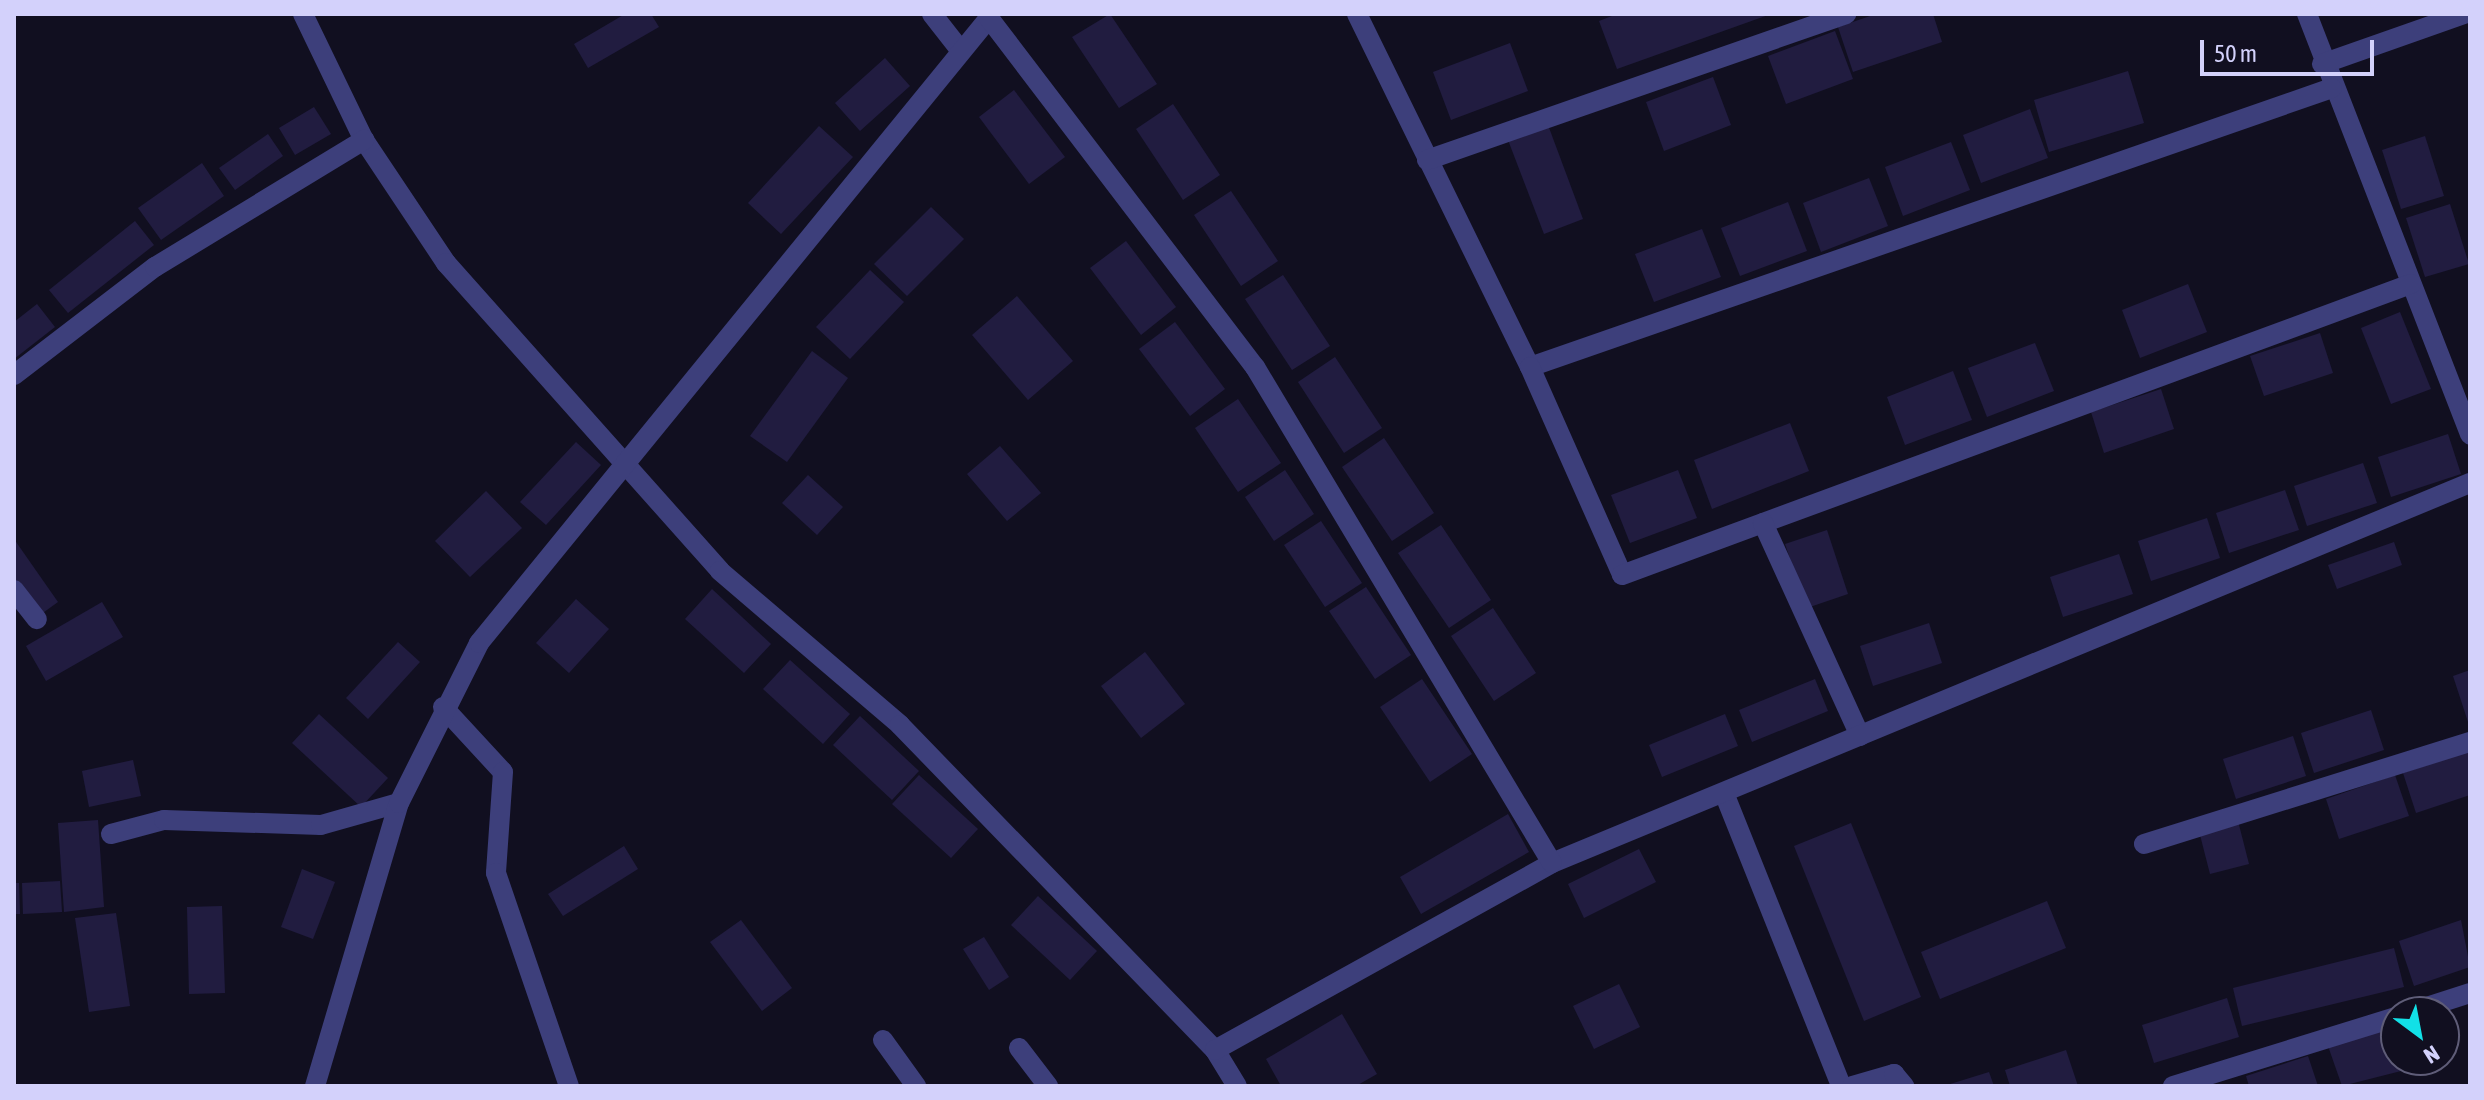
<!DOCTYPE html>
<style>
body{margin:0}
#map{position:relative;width:2484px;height:1100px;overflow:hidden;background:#110f20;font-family:"Asap Condensed",sans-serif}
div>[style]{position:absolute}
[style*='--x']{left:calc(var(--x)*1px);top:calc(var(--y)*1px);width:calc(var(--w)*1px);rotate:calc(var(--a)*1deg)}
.building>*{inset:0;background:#211c40}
.minor>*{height:20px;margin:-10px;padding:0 10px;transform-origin:10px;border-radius:10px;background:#3d3f7b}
span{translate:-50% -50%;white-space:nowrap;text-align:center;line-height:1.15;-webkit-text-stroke:6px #110f20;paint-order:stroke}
.frame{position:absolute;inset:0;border:16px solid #d3d1fb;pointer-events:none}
.north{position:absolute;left:2380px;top:996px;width:80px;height:80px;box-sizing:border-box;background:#110f20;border:2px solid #5f5d78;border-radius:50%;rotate:148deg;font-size:22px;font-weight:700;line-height:32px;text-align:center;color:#d3d1fb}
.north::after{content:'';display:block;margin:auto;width:28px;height:36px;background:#12e0e7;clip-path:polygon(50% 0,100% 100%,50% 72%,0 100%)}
.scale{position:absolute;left:2200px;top:40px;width:174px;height:36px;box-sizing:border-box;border:4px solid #d3d1fb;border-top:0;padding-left:10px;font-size:24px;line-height:28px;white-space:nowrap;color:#d3d1fb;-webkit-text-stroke:6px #110f20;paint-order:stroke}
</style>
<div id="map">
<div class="building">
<div style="clip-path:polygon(625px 14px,651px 14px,659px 27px,588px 68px,574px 44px)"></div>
<div style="clip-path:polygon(1110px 14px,1157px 84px,1119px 108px,1072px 37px)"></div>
<div style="clip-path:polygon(1617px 14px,1771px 14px,1617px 69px,1599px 21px)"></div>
<div style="clip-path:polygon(1876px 14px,1933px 14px,1942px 42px,1853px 72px,1838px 27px)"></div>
<div style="clip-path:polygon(1835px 31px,1853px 79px,1786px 104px,1768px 56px)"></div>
<div style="clip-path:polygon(1510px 43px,1528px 91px,1451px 120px,1433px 72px)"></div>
<div style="clip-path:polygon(885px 58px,910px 86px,860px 131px,835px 103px)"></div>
<div style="clip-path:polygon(2128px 71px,2144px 123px,2049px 152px,2034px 100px)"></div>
<div style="clip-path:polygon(1713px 77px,1731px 125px,1664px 151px,1646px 102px)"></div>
<div style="clip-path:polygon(1014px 90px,1065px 157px,1029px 184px,979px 117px)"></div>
<div style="clip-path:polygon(1173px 104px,1220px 175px,1183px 200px,1136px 129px)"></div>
<div style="clip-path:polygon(314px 107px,331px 134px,295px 155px,279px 128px)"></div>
<div style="clip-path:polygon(2030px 109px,2048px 158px,1981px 183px,1963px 135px)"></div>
<div style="clip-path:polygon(1548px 125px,1583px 219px,1544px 234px,1508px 140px)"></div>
<div style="clip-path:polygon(819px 126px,853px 157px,781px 234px,748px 203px)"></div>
<div style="clip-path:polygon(268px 134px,283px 156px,235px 190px,219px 168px)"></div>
<div style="clip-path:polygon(2425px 136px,2444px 196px,2401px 209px,2382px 150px)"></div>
<div style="clip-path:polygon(1951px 142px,1970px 190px,1903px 216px,1885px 167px)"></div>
<div style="clip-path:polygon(202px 163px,224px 196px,161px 240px,138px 208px)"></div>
<div style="clip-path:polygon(1869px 178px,1888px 226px,1821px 252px,1803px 203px)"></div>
<div style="clip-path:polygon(1231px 191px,1278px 261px,1241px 286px,1194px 215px)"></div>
<div style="clip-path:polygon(1788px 202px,1807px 251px,1740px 276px,1721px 228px)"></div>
<div style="clip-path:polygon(2450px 204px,2469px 264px,2425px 277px,2406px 218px)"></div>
<div style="clip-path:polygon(931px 207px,964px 239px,907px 296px,874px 264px)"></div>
<div style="clip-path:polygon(135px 221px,154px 245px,68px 313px,49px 290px)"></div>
<div style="clip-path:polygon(1702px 229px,1721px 277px,1654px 302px,1635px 254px)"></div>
<div style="clip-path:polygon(1126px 241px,1176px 307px,1141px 335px,1090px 268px)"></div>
<div style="clip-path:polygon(870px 270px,904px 302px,850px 359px,816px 327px)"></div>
<div style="clip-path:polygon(1283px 275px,1330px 346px,1292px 370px,1245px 299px)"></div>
<div style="clip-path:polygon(2188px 284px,2207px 332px,2140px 358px,2122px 310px)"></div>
<div style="clip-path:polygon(1017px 296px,1073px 361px,1028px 400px,972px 335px)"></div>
<div style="clip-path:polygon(37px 304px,55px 327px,14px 359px,14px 322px)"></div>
<div style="clip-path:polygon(2400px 312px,2431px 389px,2391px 404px,2361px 328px)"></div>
<div style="clip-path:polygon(1175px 322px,1225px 389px,1190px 416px,1139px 349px)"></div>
<div style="clip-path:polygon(2320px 333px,2333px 373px,2264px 396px,2250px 356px)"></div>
<div style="clip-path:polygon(2035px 343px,2054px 391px,1987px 417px,1968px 368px)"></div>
<div style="clip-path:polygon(812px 351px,848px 378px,787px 462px,750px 436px)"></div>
<div style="clip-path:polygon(1335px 357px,1382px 428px,1344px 453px,1298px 382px)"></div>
<div style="clip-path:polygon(1953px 371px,1972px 420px,1905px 445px,1887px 397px)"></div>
<div style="clip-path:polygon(2161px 389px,2174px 429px,2104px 453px,2091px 412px)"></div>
<div style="clip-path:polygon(1238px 399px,1281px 463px,1238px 492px,1195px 428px)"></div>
<div style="clip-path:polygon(1790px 423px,1809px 471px,1712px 509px,1694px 460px)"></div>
<div style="clip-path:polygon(2448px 434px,2461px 474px,2391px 497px,2378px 457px)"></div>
<div style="clip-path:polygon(1384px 438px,1434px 513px,1392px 541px,1342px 467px)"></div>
<div style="clip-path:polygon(576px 442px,601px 465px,546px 525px,520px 502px)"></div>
<div style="clip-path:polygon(1000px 446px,1041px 493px,1007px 521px,967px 474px)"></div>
<div style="clip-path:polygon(2363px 463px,2377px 503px,2307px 526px,2294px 486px)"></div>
<div style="clip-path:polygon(1285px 470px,1314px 514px,1274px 541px,1245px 497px)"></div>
<div style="clip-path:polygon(1678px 470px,1697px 518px,1630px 543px,1611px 495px)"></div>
<div style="clip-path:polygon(808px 475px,843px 507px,817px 535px,782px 503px)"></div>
<div style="clip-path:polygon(2285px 490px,2299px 530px,2229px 553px,2216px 513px)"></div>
<div style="clip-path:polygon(486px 491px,522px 528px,470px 577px,435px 541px)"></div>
<div style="clip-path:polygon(2207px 518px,2220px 558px,2151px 581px,2138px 541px)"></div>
<div style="clip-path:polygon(1321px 521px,1362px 583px,1325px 607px,1284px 545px)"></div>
<div style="clip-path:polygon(1441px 525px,1491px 600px,1449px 628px,1398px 553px)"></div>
<div style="clip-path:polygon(1827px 530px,1848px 594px,1807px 608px,1785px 544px)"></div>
<div style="clip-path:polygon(14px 539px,58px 602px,40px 615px,14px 579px)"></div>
<div style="clip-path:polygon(2394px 542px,2402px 565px,2337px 589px,2328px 565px)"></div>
<div style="clip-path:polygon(2119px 554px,2133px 594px,2063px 617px,2050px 577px)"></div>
<div style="clip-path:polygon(1366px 587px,1411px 655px,1375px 679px,1329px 611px)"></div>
<div style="clip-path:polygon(712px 589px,771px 644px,744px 673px,685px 619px)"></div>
<div style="clip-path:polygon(576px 599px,609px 629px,569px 673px,536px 643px)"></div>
<div style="clip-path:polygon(102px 602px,123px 637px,46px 681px,26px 646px)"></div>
<div style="clip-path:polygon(1493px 608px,1536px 673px,1494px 701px,1451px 636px)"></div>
<div style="clip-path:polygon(1929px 623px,1942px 663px,1873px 686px,1860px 646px)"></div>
<div style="clip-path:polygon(398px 642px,420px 662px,368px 719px,346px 698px)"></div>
<div style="clip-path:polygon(1145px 652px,1185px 704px,1141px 738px,1101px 686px)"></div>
<div style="clip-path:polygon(790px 660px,850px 714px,823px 744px,763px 689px)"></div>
<div style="clip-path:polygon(2470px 670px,2470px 725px,2469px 725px,2453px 676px)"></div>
<div style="clip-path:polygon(1422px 679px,1472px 754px,1430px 782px,1380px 707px)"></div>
<div style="clip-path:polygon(1815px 679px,1828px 711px,1752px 742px,1739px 710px)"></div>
<div style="clip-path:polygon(2371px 710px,2384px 750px,2314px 773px,2301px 733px)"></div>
<div style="clip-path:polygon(319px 714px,388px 778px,361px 807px,292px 743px)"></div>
<div style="clip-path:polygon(1725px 714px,1738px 746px,1662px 777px,1649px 745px)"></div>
<div style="clip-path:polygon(860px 716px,919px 771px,892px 800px,833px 745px)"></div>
<div style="clip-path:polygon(2293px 736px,2306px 776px,2236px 799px,2223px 759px)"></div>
<div style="clip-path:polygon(2470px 751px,2470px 795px,2416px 813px,2403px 773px)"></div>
<div style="clip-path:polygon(133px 760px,141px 796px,89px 807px,82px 771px)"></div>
<div style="clip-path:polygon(919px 775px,978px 829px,951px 858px,892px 804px)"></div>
<div style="clip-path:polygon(2395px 775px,2409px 816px,2339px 839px,2326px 799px)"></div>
<div style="clip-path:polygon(1508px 814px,1529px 852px,1421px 914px,1400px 877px)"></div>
<div style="clip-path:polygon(98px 820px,104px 907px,64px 912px,58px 823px)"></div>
<div style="clip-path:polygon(2238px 821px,2249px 864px,2210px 874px,2199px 831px)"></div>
<div style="clip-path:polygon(1851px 823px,1921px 997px,1864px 1021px,1794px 846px)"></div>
<div style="clip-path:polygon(624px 846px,638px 869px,563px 916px,548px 894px)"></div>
<div style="clip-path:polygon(1639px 849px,1656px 882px,1584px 918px,1568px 884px)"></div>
<div style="clip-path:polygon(302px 869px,335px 882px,313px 939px,281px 927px)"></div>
<div style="clip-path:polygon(60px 881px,62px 912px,23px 914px,22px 883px)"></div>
<div style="clip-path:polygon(14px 883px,19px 883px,20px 914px,14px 914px)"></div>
<div style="clip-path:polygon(1038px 896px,1097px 951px,1070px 980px,1011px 925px)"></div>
<div style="clip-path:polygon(2047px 901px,2066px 948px,1940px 999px,1921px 952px)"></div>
<div style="clip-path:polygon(222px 906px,225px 993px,189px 994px,187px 907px)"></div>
<div style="clip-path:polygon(116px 913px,130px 1006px,89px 1012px,75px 918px)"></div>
<div style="clip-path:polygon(741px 920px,792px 988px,762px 1011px,710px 942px)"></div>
<div style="clip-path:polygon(2461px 920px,2470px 967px,2414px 986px,2399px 941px)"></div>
<div style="clip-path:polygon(984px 937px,1009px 977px,989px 990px,963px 949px)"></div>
<div style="clip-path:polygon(2394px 948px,2404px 987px,2242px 1026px,2233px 988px)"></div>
<div style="clip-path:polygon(1619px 984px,1640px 1027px,1594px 1049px,1573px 1006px)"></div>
<div style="clip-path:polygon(2227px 998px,2239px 1037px,2154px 1063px,2142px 1025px)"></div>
<div style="clip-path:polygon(1342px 1014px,1377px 1074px,1356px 1086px,1281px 1086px,1266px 1059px)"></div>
<div style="clip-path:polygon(2390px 1025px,2405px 1070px,2342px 1086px,2328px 1046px)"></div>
<div style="clip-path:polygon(2066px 1050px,2078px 1086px,2010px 1086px,2005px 1070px)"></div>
<div style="clip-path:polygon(2308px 1056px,2318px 1086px,2249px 1086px,2246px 1076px)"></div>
<div style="clip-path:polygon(1989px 1072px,1994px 1086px,1948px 1086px,1947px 1085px)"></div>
</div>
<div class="minor">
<div style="--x:303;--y:14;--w:140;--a:64.2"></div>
<div style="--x:364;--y:140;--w:148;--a:56.3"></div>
<div style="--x:446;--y:263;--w:412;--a:48.3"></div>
<div style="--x:720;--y:571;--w:237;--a:40.5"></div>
<div style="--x:900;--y:725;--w:453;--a:45.9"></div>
<div style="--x:1215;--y:1050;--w:42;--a:58.6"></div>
<div style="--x:932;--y:14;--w:47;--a:51.9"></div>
<div style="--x:1357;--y:14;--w:393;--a:63.9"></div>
<div style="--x:2307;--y:14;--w:451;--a:68.8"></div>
<div style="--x:2322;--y:64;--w:151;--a:-19.4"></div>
<div style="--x:2332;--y:88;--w:849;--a:160.82"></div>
<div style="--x:1530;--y:367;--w:227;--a:66.1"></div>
<div style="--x:1622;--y:575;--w:841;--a:-20.25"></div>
<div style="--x:1427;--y:160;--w:444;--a:-19.2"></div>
<div style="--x:14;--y:375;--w:178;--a:-37.5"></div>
<div style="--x:155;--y:267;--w:245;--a:-31.3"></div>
<div style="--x:1763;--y:523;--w:234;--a:65.5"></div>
<div style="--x:14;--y:590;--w:37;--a:52"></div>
<div style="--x:443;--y:707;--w:88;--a:47.3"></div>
<div style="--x:503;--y:772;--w:101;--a:94"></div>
<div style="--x:496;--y:873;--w:225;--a:71.1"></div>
<div style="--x:1724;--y:793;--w:315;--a:68.2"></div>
<div style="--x:111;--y:834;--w:55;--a:-14.8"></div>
<div style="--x:164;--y:820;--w:157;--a:1.8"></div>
<div style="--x:321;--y:825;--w:81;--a:-15.8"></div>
<div style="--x:2144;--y:844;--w:342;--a:-17.4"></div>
<div style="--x:2411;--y:1012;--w:62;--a:-17.9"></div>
<div style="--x:883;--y:1040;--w:57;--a:54.3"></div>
<div style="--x:1019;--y:1048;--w:48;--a:52.7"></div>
<div style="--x:1215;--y:1050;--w:385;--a:-29"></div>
<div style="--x:1552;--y:863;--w:994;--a:-22.49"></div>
<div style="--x:315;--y:1086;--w:295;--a:-73.5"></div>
<div style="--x:399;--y:803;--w:179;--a:-63.4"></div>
<div style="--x:479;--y:643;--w:807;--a:-50.79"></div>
<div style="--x:989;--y:18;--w:439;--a:52.7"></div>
<div style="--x:1255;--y:367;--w:578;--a:59.09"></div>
<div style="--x:1852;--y:1086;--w:44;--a:-15.9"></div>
<div style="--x:1894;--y:1074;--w:16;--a:50"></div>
<div style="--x:2173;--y:1086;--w:233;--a:-17.2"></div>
</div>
<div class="frame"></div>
<div class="north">N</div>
<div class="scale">50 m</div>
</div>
